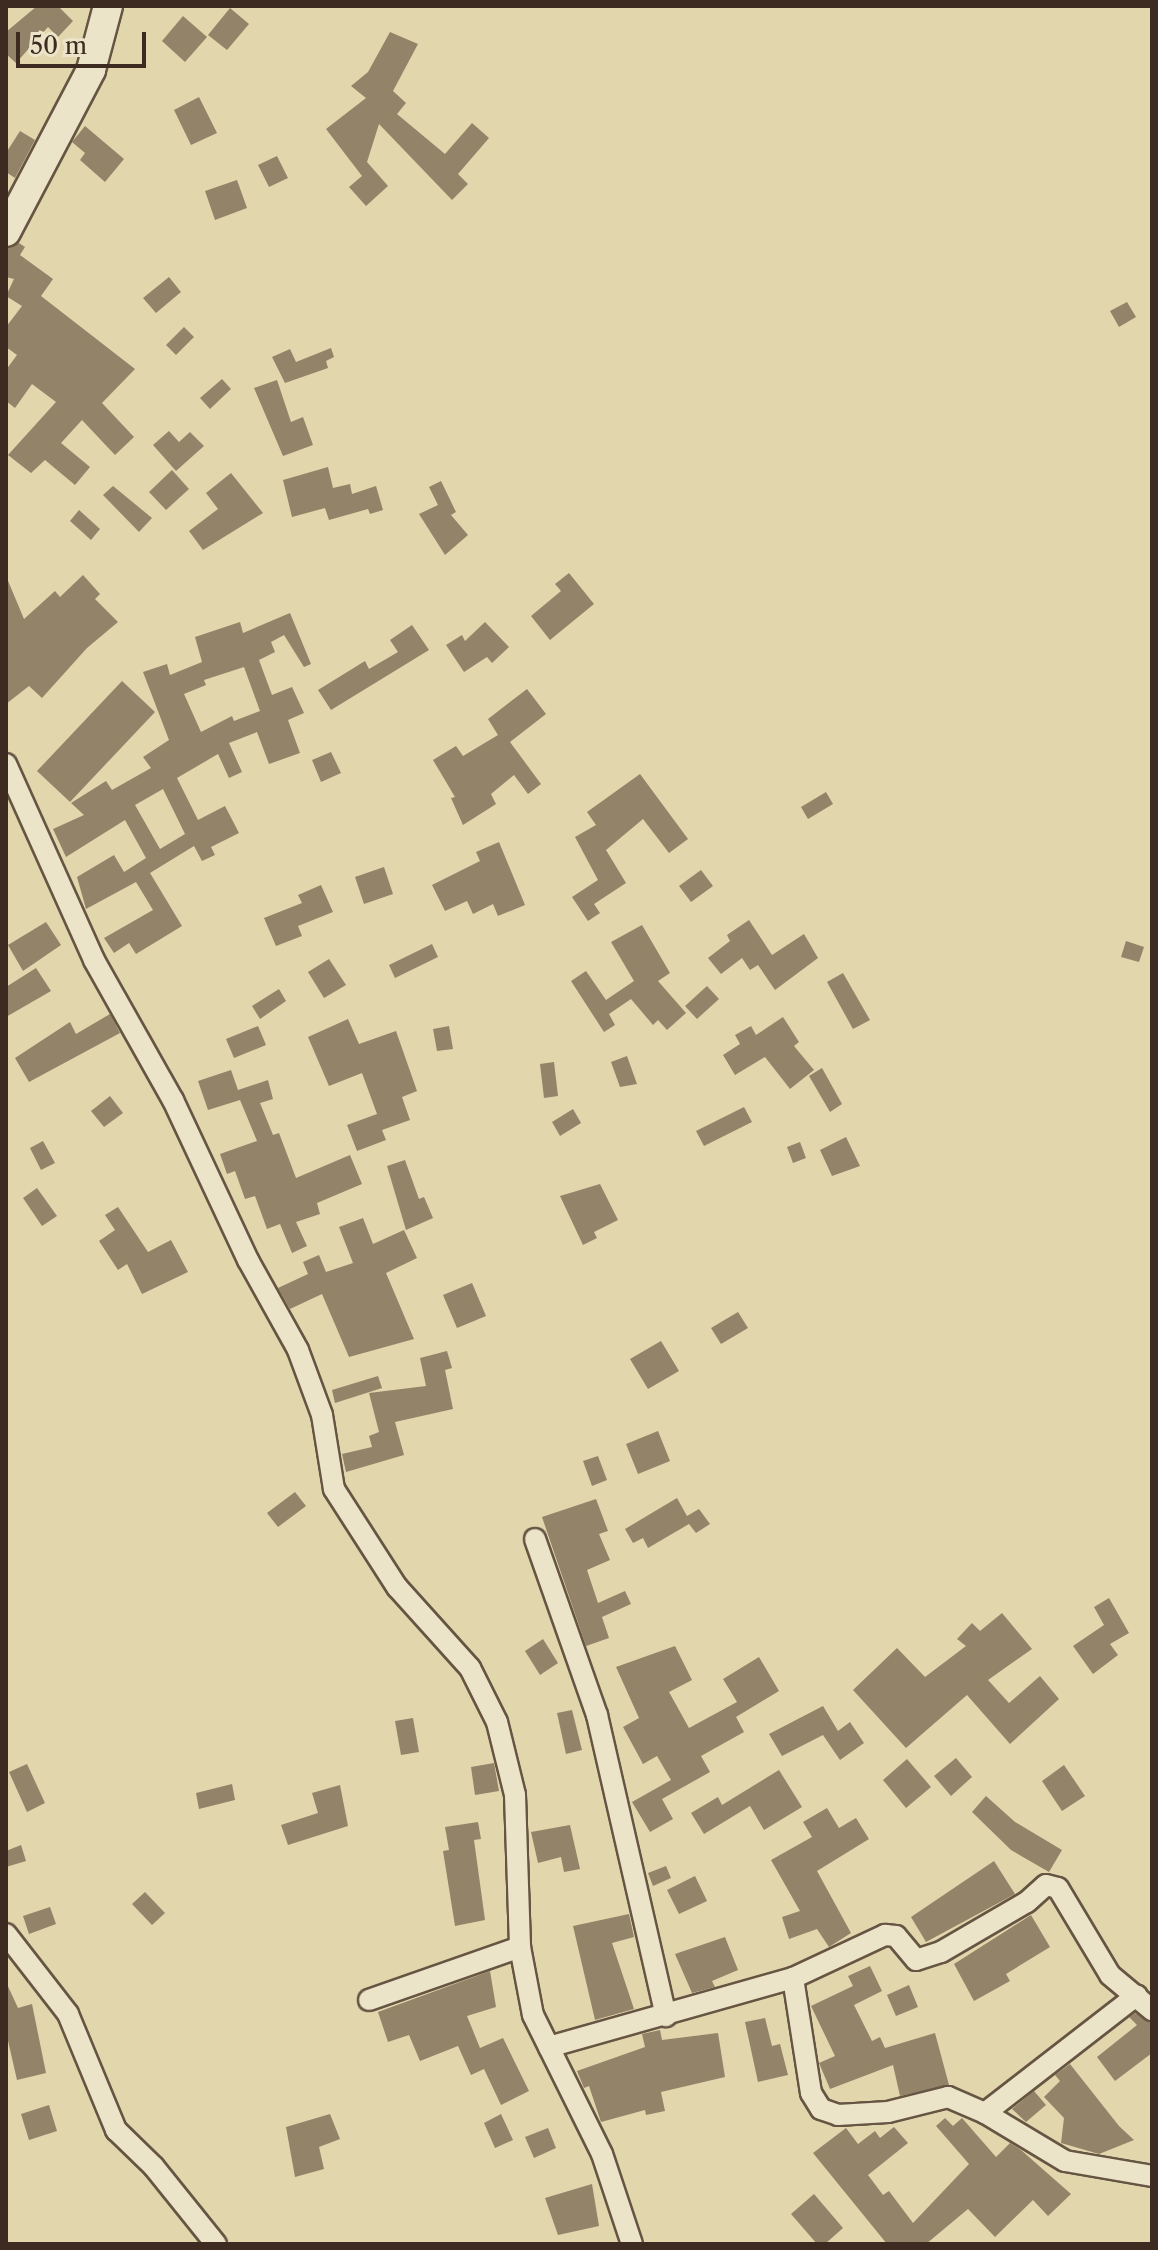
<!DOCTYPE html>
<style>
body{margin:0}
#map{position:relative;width:1158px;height:2250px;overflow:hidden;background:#e2d6ac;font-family:"Libre Caslon Text",serif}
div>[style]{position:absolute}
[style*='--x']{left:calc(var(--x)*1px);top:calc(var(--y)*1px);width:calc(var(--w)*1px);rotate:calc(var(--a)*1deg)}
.building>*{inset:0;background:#938369}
.roads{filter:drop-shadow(2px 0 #665543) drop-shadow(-2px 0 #665543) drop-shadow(0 2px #665543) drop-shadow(0 -2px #665543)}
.street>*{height:20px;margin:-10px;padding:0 10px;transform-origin:10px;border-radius:10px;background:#ece4c9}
.secondary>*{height:28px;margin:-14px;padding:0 14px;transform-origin:14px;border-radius:14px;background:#ece4c9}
span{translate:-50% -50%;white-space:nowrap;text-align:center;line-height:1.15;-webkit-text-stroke:7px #ece4c9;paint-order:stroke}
.frame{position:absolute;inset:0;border:8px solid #3d2a20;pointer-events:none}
.scale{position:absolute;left:16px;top:32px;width:130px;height:36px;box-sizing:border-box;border:4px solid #3d2a20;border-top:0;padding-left:10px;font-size:24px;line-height:28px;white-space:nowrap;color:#3d2a20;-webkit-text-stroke:6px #ece4c9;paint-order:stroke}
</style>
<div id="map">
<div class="building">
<div style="clip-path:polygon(37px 6px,58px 6px,73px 21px,58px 37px,48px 27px,16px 63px,6px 54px,6px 32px)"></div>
<div style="clip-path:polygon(230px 8px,249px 24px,227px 50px,208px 35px)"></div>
<div style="clip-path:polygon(183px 16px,207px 37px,185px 62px,162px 41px)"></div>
<div style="clip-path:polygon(390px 32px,418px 44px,393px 91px,406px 103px,397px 114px,445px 154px,472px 123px,489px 138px,458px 174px,468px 184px,452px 200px,379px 124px,367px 162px,388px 186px,366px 206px,349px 187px,362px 176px,326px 129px,366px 98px,351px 86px,368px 72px)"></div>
<div style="clip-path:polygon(199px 97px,217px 133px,191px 145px,174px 110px)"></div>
<div style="clip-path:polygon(85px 126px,124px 159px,105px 182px,80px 160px,85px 153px,72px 142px)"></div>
<div style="clip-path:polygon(20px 131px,35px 140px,15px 178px,6px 172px,6px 153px)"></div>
<div style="clip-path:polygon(277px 156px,288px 178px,269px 187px,258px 165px)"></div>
<div style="clip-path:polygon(237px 180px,247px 208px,215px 220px,205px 191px)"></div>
<div style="clip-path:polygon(19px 243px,25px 247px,20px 255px,53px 279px,41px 296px,135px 369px,102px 403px,134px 437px,115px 455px,82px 420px,61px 443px,90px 467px,75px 485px,45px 460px,31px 473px,8px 455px,56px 402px,32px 384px,15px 408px,6px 401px,6px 370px,17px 355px,6px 347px,6px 327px,22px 306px,6px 296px,14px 279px,6px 277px,6px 249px)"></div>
<div style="clip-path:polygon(169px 277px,181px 292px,156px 313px,143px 298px)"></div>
<div style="clip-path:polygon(1127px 302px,1136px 317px,1119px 327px,1110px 311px)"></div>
<div style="clip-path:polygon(184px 327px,194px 337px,176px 355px,166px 345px)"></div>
<div style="clip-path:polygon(331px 348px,334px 357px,326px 361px,328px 368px,285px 383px,272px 357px,290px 349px,296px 362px)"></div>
<div style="clip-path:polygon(222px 379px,231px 389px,210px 409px,200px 398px)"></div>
<div style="clip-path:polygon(277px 380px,291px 422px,303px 417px,313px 445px,283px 456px,254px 388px)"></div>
<div style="clip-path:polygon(169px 431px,179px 442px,190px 432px,204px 446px,176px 471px,153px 445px)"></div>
<div style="clip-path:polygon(328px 467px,333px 488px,350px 484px,352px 494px,376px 486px,383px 510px,370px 514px,368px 509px,329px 520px,325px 508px,292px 517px,283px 480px)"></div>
<div style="clip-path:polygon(172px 470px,189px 489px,166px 510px,149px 492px)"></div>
<div style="clip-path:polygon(231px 473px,263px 513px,203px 550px,189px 531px,218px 509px,206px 493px)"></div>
<div style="clip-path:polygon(441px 481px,456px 512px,451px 515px,468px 535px,445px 555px,419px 514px,438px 505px,429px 487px)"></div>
<div style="clip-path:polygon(113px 486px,152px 518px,139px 532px,103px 495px)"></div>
<div style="clip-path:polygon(79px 510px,100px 529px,91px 540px,70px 521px)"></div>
<div style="clip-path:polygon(569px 573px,594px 604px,550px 640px,531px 616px,561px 591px,555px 584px)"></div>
<div style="clip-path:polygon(83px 575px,100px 594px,95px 599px,118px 622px,87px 648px,42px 698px,29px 686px,6px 704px,6px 576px,24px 619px,55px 591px,60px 597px)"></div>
<div style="clip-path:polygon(evenodd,290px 613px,311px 664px,304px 667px,284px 635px,271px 642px,275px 652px,259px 660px,272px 695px,292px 687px,304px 713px,288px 720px,300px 753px,269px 764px,257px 732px,229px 743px,242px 772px,229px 778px,218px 754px,177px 778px,198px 820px,225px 806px,239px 833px,211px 847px,215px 855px,202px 861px,194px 846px,150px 873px,182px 926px,136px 954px,129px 943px,114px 953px,104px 938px,153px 910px,136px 882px,86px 909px,77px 877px,114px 855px,124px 872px,146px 858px,125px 820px,66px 857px,53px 829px,84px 815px,71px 803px,106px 781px,112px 790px,151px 768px,143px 757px,169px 740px,143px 672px,167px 664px,170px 675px,202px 662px,195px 637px,240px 622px,243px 633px,290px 613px,244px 667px,260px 711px,234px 721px,232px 716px,201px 732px,184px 694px,206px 685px,204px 680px,244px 667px,290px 613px,163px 789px,185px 834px,160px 849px,135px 805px,163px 789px)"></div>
<div style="clip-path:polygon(485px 622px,509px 647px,492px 663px,487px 657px,464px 672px,446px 645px,462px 635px,465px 641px)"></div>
<div style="clip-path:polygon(412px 625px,429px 650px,331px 710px,318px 690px,365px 661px,369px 669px,398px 652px,390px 640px)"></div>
<div style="clip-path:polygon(122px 681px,155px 712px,70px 802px,37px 771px)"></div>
<div style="clip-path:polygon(527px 689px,546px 714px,510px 742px,541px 784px,528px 794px,514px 775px,491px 794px,496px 804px,463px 825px,451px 798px,455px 797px,433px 760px,456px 746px,463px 756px,498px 735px,488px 719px)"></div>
<div style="clip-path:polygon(331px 752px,341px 773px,321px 782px,312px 760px)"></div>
<div style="clip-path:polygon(640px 774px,688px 839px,669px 853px,643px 819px,606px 850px,626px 883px,594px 904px,600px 913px,588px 921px,572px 897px,598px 880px,575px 837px,596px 825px,587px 812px)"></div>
<div style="clip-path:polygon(826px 792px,833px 804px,808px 819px,801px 807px)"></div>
<div style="clip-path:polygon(499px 842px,525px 905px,498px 916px,493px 904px,473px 914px,467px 901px,445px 911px,432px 885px,480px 861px,476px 852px)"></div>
<div style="clip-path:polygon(384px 867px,393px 894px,364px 904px,355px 877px)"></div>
<div style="clip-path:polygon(701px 870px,713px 886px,691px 902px,679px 886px)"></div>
<div style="clip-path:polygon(321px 885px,333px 912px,298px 926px,302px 936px,276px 946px,264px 918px,302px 903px,298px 895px)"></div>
<div style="clip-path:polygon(749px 920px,772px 955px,804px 934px,818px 958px,775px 990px,758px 965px,750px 970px,742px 958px,721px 974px,708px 958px,730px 941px,727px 935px)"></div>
<div style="clip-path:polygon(46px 922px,61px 945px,23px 971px,8px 945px)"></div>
<div style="clip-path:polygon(642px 925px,670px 973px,658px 981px,686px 1013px,667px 1030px,658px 1020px,653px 1025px,631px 999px,609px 1014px,615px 1025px,604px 1032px,571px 981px,586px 971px,606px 1000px,634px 981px,611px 942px)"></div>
<div style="clip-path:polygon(1126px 941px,1144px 947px,1139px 962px,1121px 957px)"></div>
<div style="clip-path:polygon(432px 944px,438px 957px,395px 978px,389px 965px)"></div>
<div style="clip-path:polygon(329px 959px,346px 985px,324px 998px,308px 972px)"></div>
<div style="clip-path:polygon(36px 968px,51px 991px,6px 1017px,6px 987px)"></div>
<div style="clip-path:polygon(843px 973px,870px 1020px,853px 1029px,827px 982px)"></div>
<div style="clip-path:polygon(707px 986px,719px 999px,697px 1019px,685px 1006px)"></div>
<div style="clip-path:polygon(279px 989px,286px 1001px,260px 1019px,252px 1006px)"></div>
<div style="clip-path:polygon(110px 1014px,120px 1033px,29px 1082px,15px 1058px,70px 1022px,76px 1034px)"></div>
<div style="clip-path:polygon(783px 1017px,799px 1042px,794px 1046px,814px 1070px,790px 1089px,765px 1057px,735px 1075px,723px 1055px,740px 1044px,735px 1035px,751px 1026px,756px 1035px)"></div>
<div style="clip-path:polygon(348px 1019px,359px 1044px,396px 1031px,417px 1091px,402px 1097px,410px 1120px,382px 1130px,386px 1140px,357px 1151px,347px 1125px,377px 1114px,362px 1073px,329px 1086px,308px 1037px)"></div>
<div style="clip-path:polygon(258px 1026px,266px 1045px,234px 1058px,226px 1039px)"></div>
<div style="clip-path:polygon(449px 1026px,453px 1049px,437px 1051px,433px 1029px)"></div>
<div style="clip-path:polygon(627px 1056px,637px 1084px,620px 1087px,611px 1062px)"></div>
<div style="clip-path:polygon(554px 1062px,558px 1096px,544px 1098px,540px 1064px)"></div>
<div style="clip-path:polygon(822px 1068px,842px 1104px,830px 1112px,809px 1076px)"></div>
<div style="clip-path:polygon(231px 1070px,238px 1090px,268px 1080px,273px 1099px,260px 1103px,273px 1135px,279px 1133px,296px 1178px,350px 1155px,362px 1184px,317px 1203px,320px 1214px,296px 1222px,307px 1246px,292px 1253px,280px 1224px,267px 1229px,255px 1196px,245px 1199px,235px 1171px,227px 1174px,220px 1154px,257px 1141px,240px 1100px,208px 1110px,198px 1081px)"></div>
<div style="clip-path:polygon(110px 1096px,123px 1113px,104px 1127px,91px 1111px)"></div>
<div style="clip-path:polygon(744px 1107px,752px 1122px,704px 1146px,696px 1131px)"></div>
<div style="clip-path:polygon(573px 1109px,581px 1123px,560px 1136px,552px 1122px)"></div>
<div style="clip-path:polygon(846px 1137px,860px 1166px,832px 1176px,820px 1150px)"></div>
<div style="clip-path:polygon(43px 1141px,55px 1163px,41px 1170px,30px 1148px)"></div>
<div style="clip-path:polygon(800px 1142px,806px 1158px,793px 1163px,787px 1147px)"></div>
<div style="clip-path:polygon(405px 1160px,419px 1199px,424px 1197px,433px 1218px,406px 1230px,387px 1166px)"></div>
<div style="clip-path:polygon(600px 1184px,618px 1220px,594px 1232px,597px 1238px,583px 1245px,560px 1196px)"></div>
<div style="clip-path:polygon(37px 1188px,57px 1216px,42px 1226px,23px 1198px)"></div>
<div style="clip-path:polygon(118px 1207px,148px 1252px,171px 1240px,188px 1272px,142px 1294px,127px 1264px,118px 1270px,99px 1241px,115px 1230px,105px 1215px)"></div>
<div style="clip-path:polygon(363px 1218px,373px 1244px,404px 1230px,417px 1258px,386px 1273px,414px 1339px,349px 1357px,322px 1294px,290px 1309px,278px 1288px,308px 1274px,303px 1262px,319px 1255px,326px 1272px,353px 1263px,339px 1227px)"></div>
<div style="clip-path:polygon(472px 1283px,486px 1316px,457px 1328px,443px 1295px)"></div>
<div style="clip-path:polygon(738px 1312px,748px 1328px,721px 1344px,711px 1328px)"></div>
<div style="clip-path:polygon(661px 1341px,679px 1371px,648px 1389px,630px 1359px)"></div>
<div style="clip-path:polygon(447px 1351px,452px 1368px,445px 1370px,453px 1409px,395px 1422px,404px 1455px,346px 1472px,342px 1454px,372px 1447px,369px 1436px,379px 1432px,369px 1393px,426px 1386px,420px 1358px)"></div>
<div style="clip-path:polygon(378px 1376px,382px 1388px,335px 1403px,332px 1390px)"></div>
<div style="clip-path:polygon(658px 1431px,670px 1461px,638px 1474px,626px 1444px)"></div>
<div style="clip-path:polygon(598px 1456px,607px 1480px,592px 1486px,583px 1461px)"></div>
<div style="clip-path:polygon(295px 1492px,306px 1506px,278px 1527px,267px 1513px)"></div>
<div style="clip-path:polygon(677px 1498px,687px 1516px,699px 1509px,710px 1524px,696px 1533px,689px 1524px,648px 1548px,643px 1538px,633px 1543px,625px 1529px)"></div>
<div style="clip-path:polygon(596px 1499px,608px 1531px,599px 1534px,610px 1560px,587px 1570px,598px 1603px,625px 1591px,631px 1604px,602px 1617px,609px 1638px,586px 1646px,542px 1517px)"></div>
<div style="clip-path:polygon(1109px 1598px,1129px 1633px,1110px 1644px,1118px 1655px,1093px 1674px,1073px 1646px,1104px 1625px,1094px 1607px)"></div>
<div style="clip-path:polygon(1002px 1613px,1032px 1649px,988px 1680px,1009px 1703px,1040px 1676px,1059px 1699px,1010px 1744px,967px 1695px,906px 1748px,853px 1690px,897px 1648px,925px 1677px,966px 1646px,957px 1639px,972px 1623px,980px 1631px)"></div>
<div style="clip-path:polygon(543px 1639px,558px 1663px,540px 1675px,525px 1651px)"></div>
<div style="clip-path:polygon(675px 1646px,692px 1680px,669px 1692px,689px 1728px,737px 1702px,723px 1679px,759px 1657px,779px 1691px,736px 1717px,744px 1732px,701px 1756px,710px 1772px,662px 1799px,673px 1819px,650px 1832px,632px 1802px,671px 1780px,657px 1756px,643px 1764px,623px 1727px,639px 1718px,616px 1667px)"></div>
<div style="clip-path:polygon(823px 1706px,838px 1731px,850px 1722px,864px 1743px,840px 1760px,823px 1735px,782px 1756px,769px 1734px)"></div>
<div style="clip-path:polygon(572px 1710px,582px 1750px,566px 1754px,557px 1713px)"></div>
<div style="clip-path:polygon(413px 1718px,419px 1752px,401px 1755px,395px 1721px)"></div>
<div style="clip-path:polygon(956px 1758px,972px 1777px,951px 1796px,934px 1776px)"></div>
<div style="clip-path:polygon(907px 1759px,931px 1787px,906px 1808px,883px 1780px)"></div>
<div style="clip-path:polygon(494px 1763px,499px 1791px,475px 1795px,471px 1767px)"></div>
<div style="clip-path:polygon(27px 1764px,45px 1803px,27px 1812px,9px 1772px)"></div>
<div style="clip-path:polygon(1064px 1765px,1085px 1796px,1062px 1811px,1042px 1781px)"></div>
<div style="clip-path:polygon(779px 1770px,802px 1807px,764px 1830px,750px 1806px,704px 1834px,691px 1813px,718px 1797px,722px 1805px)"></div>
<div style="clip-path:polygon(232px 1784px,235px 1800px,199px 1809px,196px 1793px)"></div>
<div style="clip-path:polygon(340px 1785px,348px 1826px,288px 1845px,281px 1825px,318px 1813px,312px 1793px)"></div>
<div style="clip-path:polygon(986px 1796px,1015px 1822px,1062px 1850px,1049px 1872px,1011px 1850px,972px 1812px)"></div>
<div style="clip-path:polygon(827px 1808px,839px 1828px,856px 1818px,869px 1839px,817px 1871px,851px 1933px,829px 1947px,817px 1929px,789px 1939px,782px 1917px,800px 1911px,771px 1860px,812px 1837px,803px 1822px)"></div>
<div style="clip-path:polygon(478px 1822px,481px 1839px,474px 1840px,485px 1920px,455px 1926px,443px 1851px,449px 1850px,445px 1827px)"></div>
<div style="clip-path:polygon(570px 1825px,580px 1869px,564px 1872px,561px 1857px,538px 1863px,531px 1832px)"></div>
<div style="clip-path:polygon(21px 1845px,26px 1861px,6px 1867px,6px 1851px)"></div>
<div style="clip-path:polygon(994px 1861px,1015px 1894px,926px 1942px,911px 1917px)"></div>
<div style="clip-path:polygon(666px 1866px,671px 1878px,653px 1886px,648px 1873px)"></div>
<div style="clip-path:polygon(695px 1876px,707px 1901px,679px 1914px,667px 1890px)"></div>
<div style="clip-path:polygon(145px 1892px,165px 1913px,152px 1925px,132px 1904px)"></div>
<div style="clip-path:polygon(50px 1907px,56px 1924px,29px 1934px,23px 1916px)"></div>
<div style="clip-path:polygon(629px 1914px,634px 1937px,612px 1943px,634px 2009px,595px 2020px,573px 1926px)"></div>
<div style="clip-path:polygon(1031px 1915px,1050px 1947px,1006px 1974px,1010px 1981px,974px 2001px,954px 1964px)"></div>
<div style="clip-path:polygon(725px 1937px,738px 1970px,712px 1981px,715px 1987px,692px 1993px,675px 1954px)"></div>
<div style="clip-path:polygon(870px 1966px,882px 1991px,854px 2005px,872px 2041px,880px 2037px,885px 2048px,935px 2033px,949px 2085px,900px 2096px,893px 2065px,830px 2089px,819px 2063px,835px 2056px,811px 2006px,853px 1986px,848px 1976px)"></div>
<div style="clip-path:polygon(490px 1971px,496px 2007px,467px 2016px,480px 2048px,503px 2038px,529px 2091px,501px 2105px,484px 2069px,471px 2075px,458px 2046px,420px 2061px,409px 2035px,388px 2042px,378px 2012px)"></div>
<div style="clip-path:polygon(6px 1982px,18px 2008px,32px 2004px,46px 2073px,17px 2080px,6px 2032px)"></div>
<div style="clip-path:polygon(909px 1985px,918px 2007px,896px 2016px,887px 1995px)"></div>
<div style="clip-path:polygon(1135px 2013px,1152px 2023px,1152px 2053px,1115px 2081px,1097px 2057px,1137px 2025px,1129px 2017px)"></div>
<div style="clip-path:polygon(765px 2018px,772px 2046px,780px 2044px,788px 2075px,758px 2082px,745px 2022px)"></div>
<div style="clip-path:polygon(660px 2030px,662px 2040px,718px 2033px,725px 2077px,661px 2092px,665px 2111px,646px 2115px,645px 2110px,601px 2122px,589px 2086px,584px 2088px,577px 2071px,645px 2047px,642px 2034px)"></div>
<div style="clip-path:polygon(1070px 2064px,1119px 2126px,1134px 2140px,1099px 2154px,1061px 2143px,1064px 2118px,1044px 2097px,1060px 2081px,1055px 2075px)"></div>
<div style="clip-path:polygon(1034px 2091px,1046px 2105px,1026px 2122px,1012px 2109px)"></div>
<div style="clip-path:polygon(49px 2105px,57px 2131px,29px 2140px,21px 2114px)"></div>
<div style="clip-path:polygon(330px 2114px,340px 2139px,319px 2147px,324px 2169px,295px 2177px,286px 2127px)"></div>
<div style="clip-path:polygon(501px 2114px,513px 2140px,495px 2148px,484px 2123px)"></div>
<div style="clip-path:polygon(945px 2118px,953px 2126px,962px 2118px,996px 2157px,1010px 2143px,1021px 2150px,1071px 2194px,1048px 2216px,1033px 2200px,995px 2237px,968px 2209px,926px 2244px,887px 2244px,813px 2153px,846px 2128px,858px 2144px,875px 2131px,880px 2138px,894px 2127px,908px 2143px,868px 2175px,883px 2195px,889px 2191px,913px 2223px,969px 2164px,936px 2126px)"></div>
<div style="clip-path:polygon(548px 2128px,556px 2148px,534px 2158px,525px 2137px)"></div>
<div style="clip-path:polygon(592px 2184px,599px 2226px,558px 2235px,545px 2198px)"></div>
<div style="clip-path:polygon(814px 2194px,843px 2228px,825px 2244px,817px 2244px,791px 2214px)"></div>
</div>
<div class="roads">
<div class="street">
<div style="--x:6;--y:764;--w:215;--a:65.8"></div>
<div style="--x:94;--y:960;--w:161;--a:60.6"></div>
<div style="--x:173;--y:1100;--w:177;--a:64.9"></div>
<div style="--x:248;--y:1260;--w:103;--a:60.9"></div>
<div style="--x:298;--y:1350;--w:69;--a:69.7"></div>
<div style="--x:322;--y:1415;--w:75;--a:80.8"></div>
<div style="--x:334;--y:1489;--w:117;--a:57.3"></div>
<div style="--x:397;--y:1587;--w:109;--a:48"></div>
<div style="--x:470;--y:1668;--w:60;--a:63.4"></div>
<div style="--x:497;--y:1722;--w:75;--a:76.1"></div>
<div style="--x:515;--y:1795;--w:152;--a:88.1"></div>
<div style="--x:520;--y:1947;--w:69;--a:79.2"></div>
<div style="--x:533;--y:2015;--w:155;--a:63.6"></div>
<div style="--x:602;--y:2154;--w:95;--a:71.6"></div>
<div style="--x:535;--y:1539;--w:187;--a:70.6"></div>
<div style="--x:597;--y:1715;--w:309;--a:77.1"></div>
<div style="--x:6;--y:1934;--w:101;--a:52.2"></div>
<div style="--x:68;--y:2014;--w:126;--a:67.5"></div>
<div style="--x:116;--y:2130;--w:53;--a:44.2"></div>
<div style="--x:154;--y:2167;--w:99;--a:51.2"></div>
<div style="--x:793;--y:1978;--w:116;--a:81.1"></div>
<div style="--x:811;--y:2093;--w:19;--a:58"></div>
<div style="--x:821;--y:2109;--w:18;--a:19"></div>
<div style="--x:838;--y:2115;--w:50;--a:-3.4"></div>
<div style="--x:888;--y:2112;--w:62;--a:-14"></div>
<div style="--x:948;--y:2097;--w:40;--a:23.4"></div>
<div style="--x:985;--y:2113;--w:93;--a:31"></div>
<div style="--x:1065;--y:2161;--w:88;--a:9.8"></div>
<div style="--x:369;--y:2000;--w:160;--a:-19.3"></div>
<div style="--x:549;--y:2047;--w:254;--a:-15.8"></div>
<div style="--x:793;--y:1978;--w:102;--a:-25.1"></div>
<div style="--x:885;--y:1935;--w:11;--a:5"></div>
<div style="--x:896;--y:1936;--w:31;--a:50"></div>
<div style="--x:916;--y:1960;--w:26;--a:-18"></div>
<div style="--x:941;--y:1952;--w:99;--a:-30.2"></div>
<div style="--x:1027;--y:1902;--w:25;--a:-42"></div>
<div style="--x:1046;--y:1885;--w:12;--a:14"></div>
<div style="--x:1058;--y:1888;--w:101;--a:59.1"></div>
<div style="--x:1110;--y:1975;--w:55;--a:39.8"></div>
<div style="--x:985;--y:2113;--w:192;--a:-37.8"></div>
</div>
<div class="secondary">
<div style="--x:6;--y:232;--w:183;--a:-62.3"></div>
<div style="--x:91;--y:70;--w:66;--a:-75.1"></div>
</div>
</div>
<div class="frame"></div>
<div class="scale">50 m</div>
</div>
